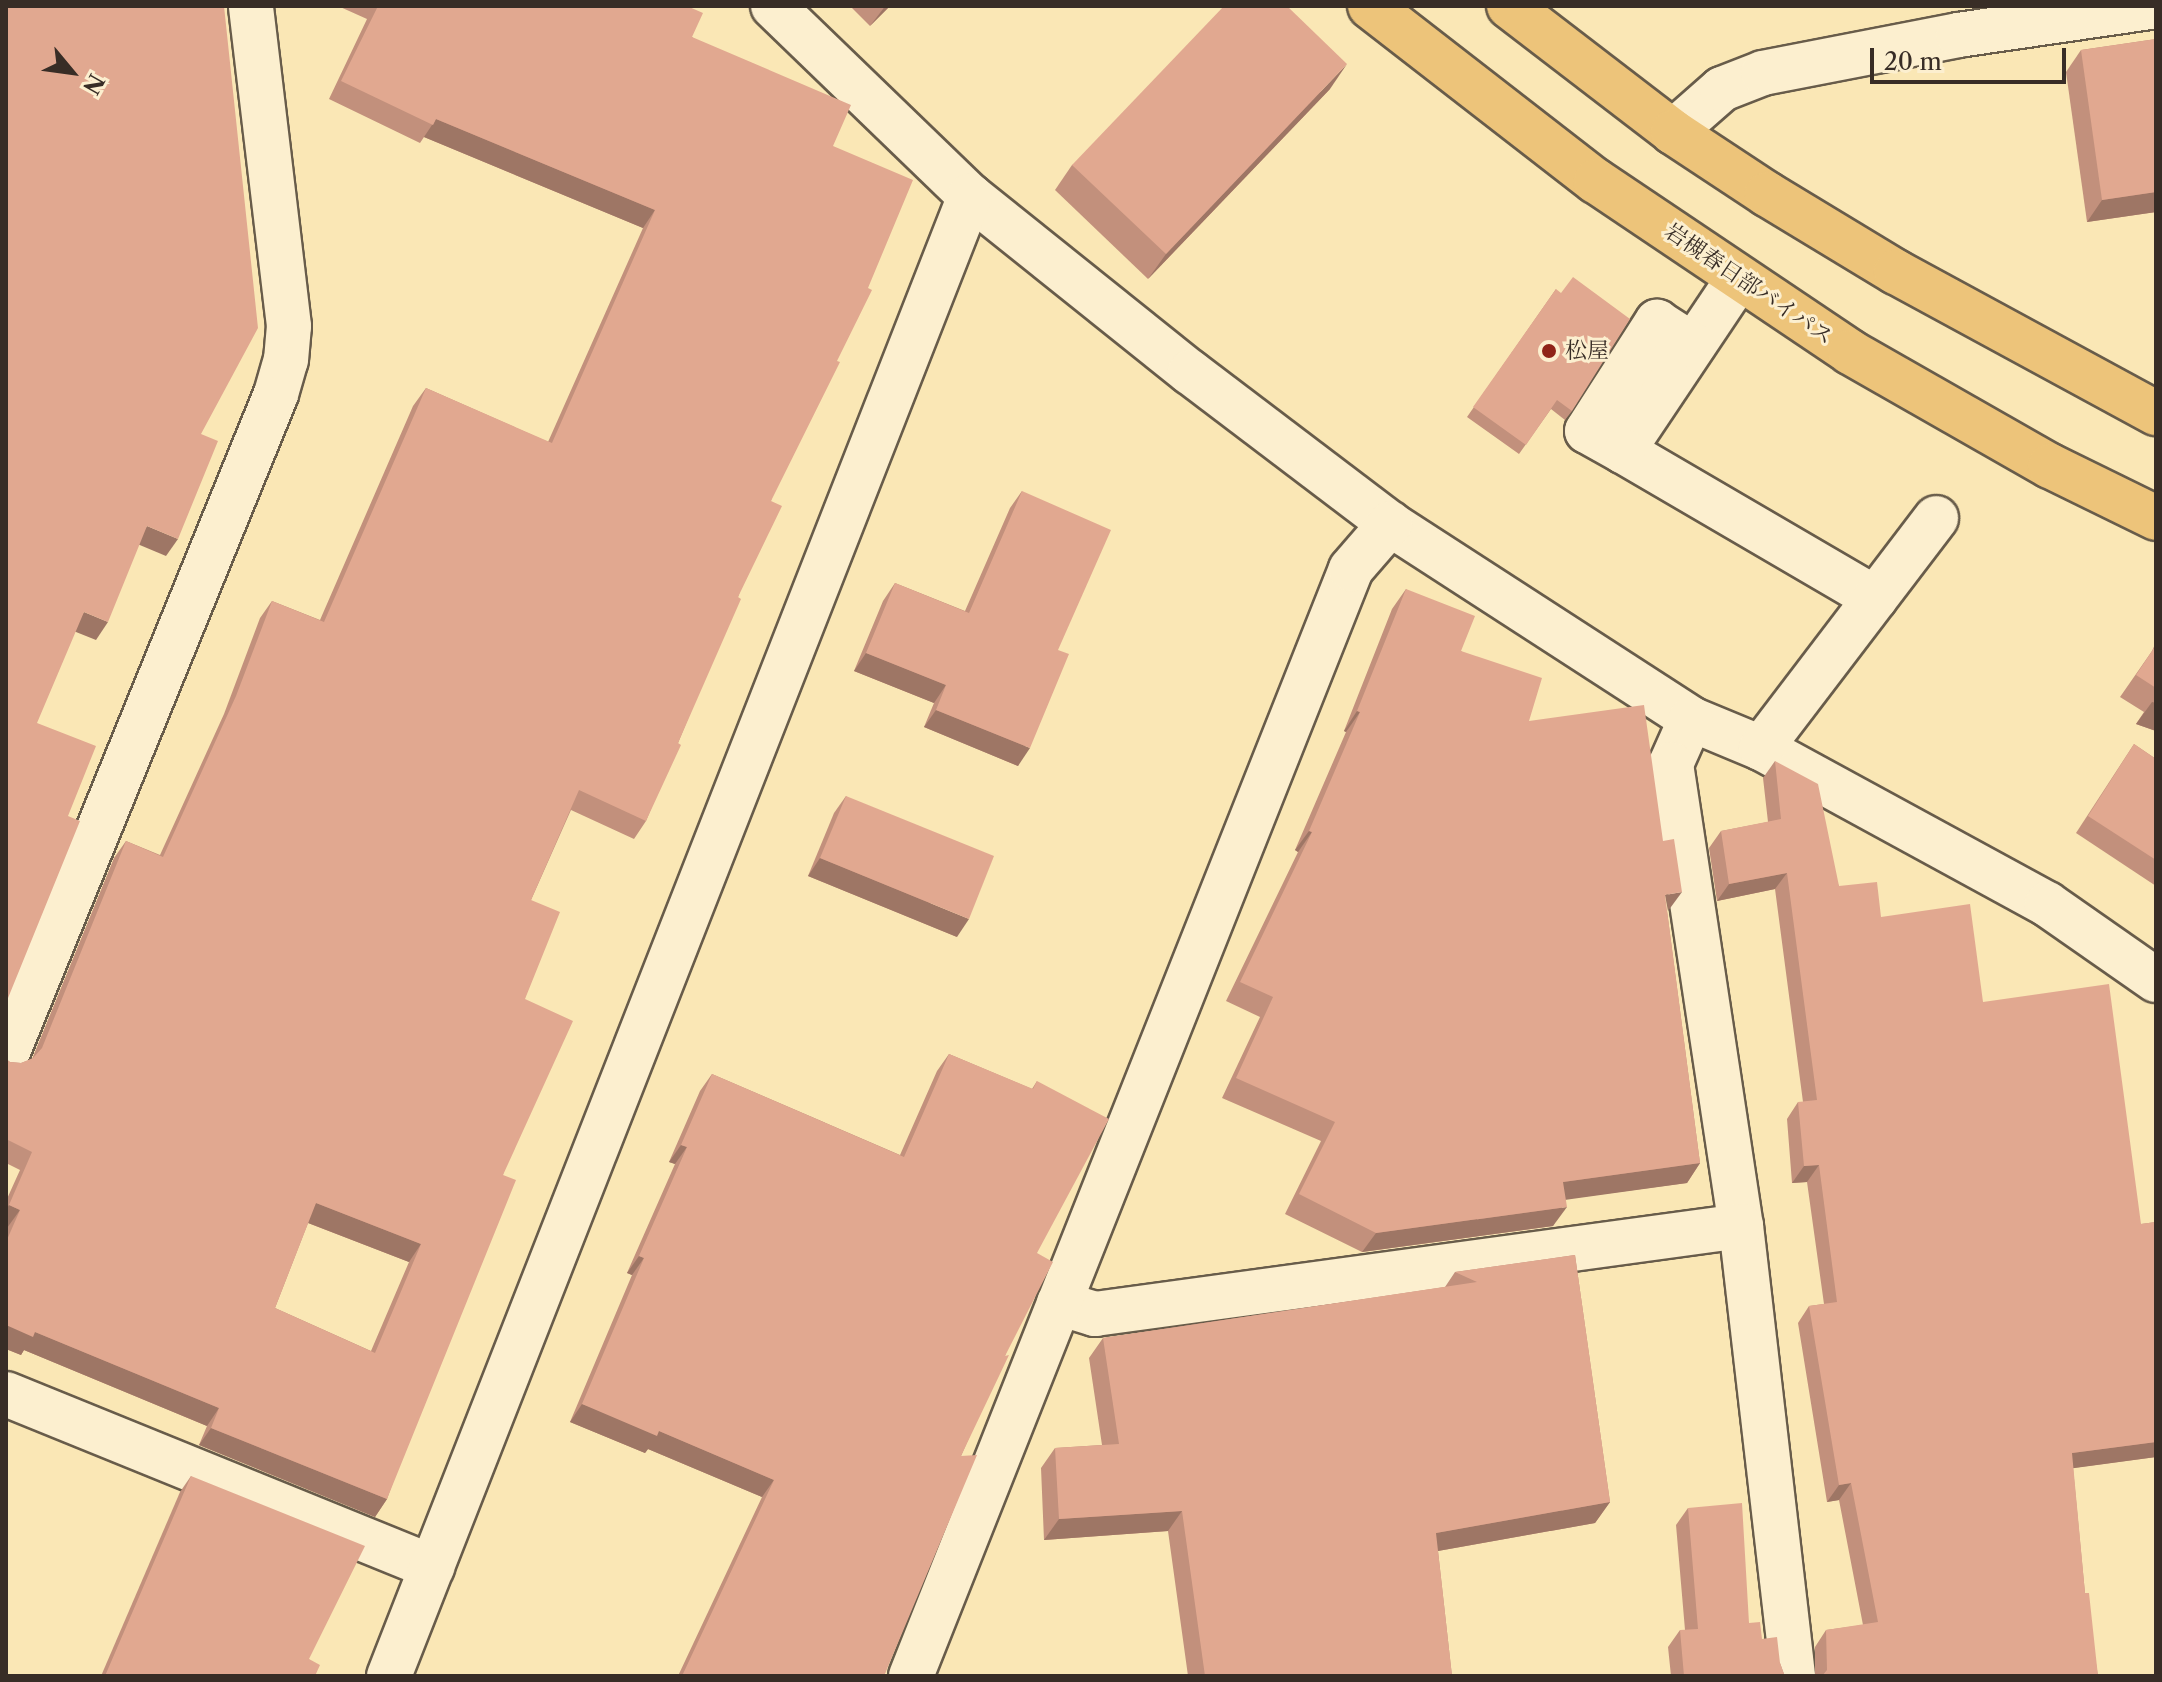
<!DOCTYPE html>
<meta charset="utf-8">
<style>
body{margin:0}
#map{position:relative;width:2162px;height:1682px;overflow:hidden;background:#fae7b5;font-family:"Libre Caslon Text","Noto Serif JP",serif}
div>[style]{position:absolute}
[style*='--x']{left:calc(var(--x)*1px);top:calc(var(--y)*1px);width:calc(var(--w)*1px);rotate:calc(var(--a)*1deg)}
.roads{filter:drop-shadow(2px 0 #685c4a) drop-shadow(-2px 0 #685c4a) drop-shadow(0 2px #685c4a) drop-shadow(0 -2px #685c4a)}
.minor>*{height:44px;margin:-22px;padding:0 22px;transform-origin:22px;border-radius:22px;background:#fcefcf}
.highway>*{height:44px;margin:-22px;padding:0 22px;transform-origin:22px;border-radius:22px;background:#edc47a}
.wall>*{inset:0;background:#c2907c}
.shaded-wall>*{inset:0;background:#9e7665}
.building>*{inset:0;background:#e1a890}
.dots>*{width:22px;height:22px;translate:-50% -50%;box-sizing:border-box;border:4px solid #fcefcf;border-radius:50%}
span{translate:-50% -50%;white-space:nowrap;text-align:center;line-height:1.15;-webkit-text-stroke:6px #fcefcf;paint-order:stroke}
.street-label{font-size:22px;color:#382d26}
.poi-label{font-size:22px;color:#382d26}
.left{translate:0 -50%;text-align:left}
.frame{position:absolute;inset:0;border:8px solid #382d26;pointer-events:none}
.north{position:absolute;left:32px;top:32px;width:80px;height:80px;-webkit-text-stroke:6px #fcefcf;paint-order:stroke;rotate:119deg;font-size:22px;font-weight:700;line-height:32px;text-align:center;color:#382d26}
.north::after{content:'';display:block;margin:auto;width:28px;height:36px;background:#382d26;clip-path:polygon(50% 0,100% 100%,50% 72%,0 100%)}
.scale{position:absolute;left:1870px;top:48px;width:196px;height:36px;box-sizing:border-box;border:4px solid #382d26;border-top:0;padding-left:10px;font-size:24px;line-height:28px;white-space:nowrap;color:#382d26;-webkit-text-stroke:6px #fcefcf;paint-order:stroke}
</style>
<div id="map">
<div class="roads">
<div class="minor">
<div style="--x:773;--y:6;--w:274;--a:44"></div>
<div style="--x:970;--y:196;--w:282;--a:38.7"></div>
<div style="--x:1190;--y:372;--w:251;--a:37.2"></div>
<div style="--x:1390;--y:524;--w:359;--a:32.9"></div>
<div style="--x:1691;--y:719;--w:76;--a:22.5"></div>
<div style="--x:1761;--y:748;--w:326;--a:28.6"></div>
<div style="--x:2047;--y:904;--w:133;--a:34.9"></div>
<div style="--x:1673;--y:132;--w:65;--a:-41.3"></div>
<div style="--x:1722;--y:89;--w:44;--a:-21.3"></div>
<div style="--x:1763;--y:73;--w:199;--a:-11"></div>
<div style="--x:1958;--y:35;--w:200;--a:-8.3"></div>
<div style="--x:1738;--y:279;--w:207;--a:123.8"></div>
<div style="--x:1623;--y:451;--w:292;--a:30.3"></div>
<div style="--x:1623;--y:451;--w:41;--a:-150.9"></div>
<div style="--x:1587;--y:431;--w:130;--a:-57.3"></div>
<div style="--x:1657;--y:322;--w:43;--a:32.6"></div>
<div style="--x:1691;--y:719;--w:49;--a:114"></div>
<div style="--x:1671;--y:764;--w:467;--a:81.4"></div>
<div style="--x:1741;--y:1226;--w:453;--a:83.4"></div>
<div style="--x:1761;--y:748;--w:289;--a:-52.7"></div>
<div style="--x:6;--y:1056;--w:715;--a:-67.81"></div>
<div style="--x:276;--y:394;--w:35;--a:-74"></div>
<div style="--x:286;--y:360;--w:34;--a:-85"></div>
<div style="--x:289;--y:326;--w:322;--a:-96.8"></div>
<div style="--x:1059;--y:1303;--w:38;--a:17"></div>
<div style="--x:1095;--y:1314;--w:652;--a:-7.76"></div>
<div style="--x:6;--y:1394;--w:460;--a:22.1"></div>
<div style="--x:389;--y:1676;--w:1590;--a:-68.57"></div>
<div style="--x:911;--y:1676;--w:1191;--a:-68.32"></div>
<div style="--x:1351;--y:569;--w:60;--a:-49.1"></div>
</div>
<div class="highway">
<div style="--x:1370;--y:6;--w:286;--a:37.8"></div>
<div style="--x:1596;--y:181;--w:306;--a:33.9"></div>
<div style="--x:1850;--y:352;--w:230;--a:29.7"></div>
<div style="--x:2050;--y:466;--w:118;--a:26.1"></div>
<div style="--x:1509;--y:6;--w:207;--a:37.5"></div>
<div style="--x:1673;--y:132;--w:113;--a:33.4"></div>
<div style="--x:1767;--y:194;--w:151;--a:31.2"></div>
<div style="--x:1896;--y:272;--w:296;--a:28.5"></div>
</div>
</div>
<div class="wall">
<div style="clip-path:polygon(evenodd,338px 6px,687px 6px,692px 37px,833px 146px,771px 501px,738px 597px,646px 821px,634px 839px,571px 810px,531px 900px,525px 999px,503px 1175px,387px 1499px,375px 1517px,199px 1445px,207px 1426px,24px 1350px,21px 1355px,6px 1349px,6px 1231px,7px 1228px,6px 1227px,6px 1201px,20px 1170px,6px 1163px,6px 1059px,10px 1062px,21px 1063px,32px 1059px,114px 858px,126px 841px,160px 855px,224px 714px,260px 618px,272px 601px,320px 620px,413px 406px,426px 388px,548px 442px,643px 228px,424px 137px,420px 143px,329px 99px,367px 19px,338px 6px,308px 1223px,409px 1262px,371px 1351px,275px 1308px,308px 1223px)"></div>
<div style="clip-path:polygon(850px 6px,890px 6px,870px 26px)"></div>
<div style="clip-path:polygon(2156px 39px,2156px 212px,2087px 222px,2066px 72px,2081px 50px)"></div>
<div style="clip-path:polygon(1330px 89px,1148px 279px,1055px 190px,1072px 165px)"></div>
<div style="clip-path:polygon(1556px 289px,1572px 411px,1565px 420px,1551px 409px,1519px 454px,1467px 417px)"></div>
<div style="clip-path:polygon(1022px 491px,1058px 650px,1018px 766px,924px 727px,934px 703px,854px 671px,883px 601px,895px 583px,965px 611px,1010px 508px)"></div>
<div style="clip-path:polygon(1406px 589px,1461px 651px,1529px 721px,1667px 911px,1700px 1163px,1687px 1183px,1566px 1199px,1553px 1226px,1362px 1252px,1285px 1214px,1321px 1141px,1222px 1098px,1260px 1017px,1226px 1001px,1298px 852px,1295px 850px,1346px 732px,1344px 731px,1392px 609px)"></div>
<div style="clip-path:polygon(2156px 642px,2156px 731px,2136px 724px,2144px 712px,2120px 697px,2152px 651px)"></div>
<div style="clip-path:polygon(2134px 744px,2156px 759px,2156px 886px,2076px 833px)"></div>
<div style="clip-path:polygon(1775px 761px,1839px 886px,1881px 917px,1983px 1002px,2141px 1224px,2156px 1222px,2156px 1457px,2073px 1468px,2085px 1593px,2098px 1676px,1815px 1676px,1815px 1647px,1826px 1630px,1863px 1625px,1839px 1500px,1827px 1502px,1798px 1323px,1809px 1306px,1824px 1304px,1807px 1182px,1792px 1183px,1787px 1119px,1798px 1102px,1803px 1102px,1775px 889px,1717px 901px,1709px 848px,1721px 831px,1768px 822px,1763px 778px)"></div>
<div style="clip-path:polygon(846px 796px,957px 937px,808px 876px,834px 813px)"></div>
<div style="clip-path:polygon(949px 1054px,1032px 1089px,1037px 1081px,1037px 1253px,1005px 1356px,961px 1456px,884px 1676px,678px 1676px,762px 1497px,648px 1449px,645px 1453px,570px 1422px,632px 1275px,627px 1273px,675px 1164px,669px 1162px,700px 1091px,712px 1074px,900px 1155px,937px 1071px)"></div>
<div style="clip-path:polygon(1575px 1255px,1610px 1502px,1595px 1523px,1438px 1551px,1452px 1676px,1188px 1676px,1168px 1531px,1044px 1540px,1041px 1468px,1055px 1448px,1102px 1445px,1089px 1358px,1103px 1338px,1445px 1287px,1455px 1272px)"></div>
<div style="clip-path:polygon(191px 1476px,309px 1659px,315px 1676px,101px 1676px,180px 1492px)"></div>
<div style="clip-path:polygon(1688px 1508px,1749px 1623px,1780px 1663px,1784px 1674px,1787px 1676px,1671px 1676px,1668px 1647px,1680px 1630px,1685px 1630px,1676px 1525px)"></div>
</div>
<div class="shaded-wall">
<div style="clip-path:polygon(885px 6px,890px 6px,870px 26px,883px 9px)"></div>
<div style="clip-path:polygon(1347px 64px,1330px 89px,1148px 279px,1166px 254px)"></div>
<div style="clip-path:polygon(436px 119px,655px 210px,643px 228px,424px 137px)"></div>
<div style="clip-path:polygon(2156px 192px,2156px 212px,2087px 222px,2102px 200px)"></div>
<div style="clip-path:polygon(147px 526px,178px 539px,166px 556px,135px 543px)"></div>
<div style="clip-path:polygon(84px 612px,108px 622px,96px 640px,71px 630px)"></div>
<div style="clip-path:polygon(866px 653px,946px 685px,934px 703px,854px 671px)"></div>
<div style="clip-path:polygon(2152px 702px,2156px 703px,2156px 731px,2136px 724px)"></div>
<div style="clip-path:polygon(936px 710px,1030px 748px,1018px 766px,924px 727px)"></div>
<div style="clip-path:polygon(1357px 711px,1360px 712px,1346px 732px,1344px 731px)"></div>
<div style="clip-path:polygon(1309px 831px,1312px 832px,1298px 852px,1295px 850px)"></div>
<div style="clip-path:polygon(820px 858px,969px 919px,957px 937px,808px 876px)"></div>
<div style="clip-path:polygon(1787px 873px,1775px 889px,1717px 901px,1729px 884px)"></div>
<div style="clip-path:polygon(1682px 892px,1668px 911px,1665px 895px)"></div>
<div style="clip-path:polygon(681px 1145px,687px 1147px,675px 1164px,669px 1162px)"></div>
<div style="clip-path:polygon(1700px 1163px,1687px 1183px,1550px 1202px,1563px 1182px)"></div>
<div style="clip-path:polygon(1819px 1165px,1807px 1182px,1792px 1183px,1804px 1166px)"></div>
<div style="clip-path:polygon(316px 1203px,421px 1244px,409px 1262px,303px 1221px)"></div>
<div style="clip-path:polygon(9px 1205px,20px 1210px,7px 1228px,6px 1227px,6px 1210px)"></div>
<div style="clip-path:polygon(1567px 1207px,1553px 1226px,1362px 1252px,1376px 1233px)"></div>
<div style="clip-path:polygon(639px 1256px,644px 1258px,632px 1275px,627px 1273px)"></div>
<div style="clip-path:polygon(6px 1325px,35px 1332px,219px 1408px,207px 1426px,24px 1350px,21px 1355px,6px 1349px)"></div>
<div style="clip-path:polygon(582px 1404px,659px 1431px,774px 1480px,762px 1497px,648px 1449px,645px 1453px,570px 1422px)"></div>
<div style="clip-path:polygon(211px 1428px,387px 1499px,375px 1517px,199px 1445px)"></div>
<div style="clip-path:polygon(2156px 1442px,2156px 1457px,2060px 1470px,2072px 1453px)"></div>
<div style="clip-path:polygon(1851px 1483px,1839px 1500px,1827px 1502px,1839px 1485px)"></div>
<div style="clip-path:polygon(1610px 1502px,1595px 1523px,1421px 1554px,1436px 1533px)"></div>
<div style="clip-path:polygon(1182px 1511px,1168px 1531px,1044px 1540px,1059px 1519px)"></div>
</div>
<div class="building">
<div style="clip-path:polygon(6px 6px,224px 6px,258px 328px,201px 434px,218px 441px,178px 539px,147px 526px,108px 622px,84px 612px,37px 723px,96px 746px,68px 816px,80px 821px,6px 1003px)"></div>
<div style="clip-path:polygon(evenodd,378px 6px,687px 6px,703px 13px,692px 37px,851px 105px,833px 146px,913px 180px,868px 288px,872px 290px,837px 361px,840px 362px,771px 501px,782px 506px,738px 597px,741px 599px,678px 743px,681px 745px,646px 821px,579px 790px,531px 900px,560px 912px,525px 999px,573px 1021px,503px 1175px,516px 1180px,387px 1499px,211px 1428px,219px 1408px,35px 1332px,33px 1337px,6px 1325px,6px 1242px,20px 1210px,9px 1205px,32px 1152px,6px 1139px,6px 1059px,10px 1062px,21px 1063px,33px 1058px,42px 1048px,126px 841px,163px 857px,236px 696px,272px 601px,324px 622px,426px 388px,552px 443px,655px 210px,436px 119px,433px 125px,341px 81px,378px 6px,316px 1203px,421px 1244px,375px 1353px,275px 1308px,316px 1203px)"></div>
<div style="clip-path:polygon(1224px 6px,1287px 6px,1347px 64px,1166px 254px,1072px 165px)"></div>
<div style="clip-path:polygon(2156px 39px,2156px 192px,2102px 200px,2081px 50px)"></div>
<div style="clip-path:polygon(1573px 277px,1630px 319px,1572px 411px,1557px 400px,1526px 445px,1473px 407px,1556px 289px,1561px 293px)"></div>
<div style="clip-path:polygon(1022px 491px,1111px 530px,1058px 650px,1069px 654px,1030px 748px,936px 710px,946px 685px,866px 653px,895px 583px,969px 613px)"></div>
<div style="clip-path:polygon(1406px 589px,1475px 616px,1461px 651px,1542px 678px,1529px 721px,1644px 705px,1663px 841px,1674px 839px,1682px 892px,1665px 895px,1700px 1163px,1563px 1182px,1567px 1207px,1376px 1233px,1299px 1194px,1335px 1122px,1236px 1078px,1273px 997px,1240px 982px,1312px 832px,1309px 831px,1360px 712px,1357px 711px)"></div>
<div style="clip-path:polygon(2156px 645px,2156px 688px,2136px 675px)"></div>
<div style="clip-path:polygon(2134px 744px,2156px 759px,2156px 860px,2088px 816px)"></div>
<div style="clip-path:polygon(1775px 761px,1818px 784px,1839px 886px,1877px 882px,1881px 917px,1970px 904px,1983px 1002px,2109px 984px,2141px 1224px,2156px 1222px,2156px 1442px,2072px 1453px,2085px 1593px,2089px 1593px,2098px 1676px,1822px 1676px,1827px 1670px,1826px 1630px,1878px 1622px,1851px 1483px,1839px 1485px,1809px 1306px,1837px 1302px,1819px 1165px,1804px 1166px,1798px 1102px,1817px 1100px,1787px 873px,1729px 884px,1721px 831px,1781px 819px)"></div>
<div style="clip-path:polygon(846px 796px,994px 856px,969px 919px,820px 858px)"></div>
<div style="clip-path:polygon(949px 1054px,1033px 1089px,1037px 1081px,1109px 1119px,1037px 1253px,1053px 1262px,1005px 1356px,1009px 1355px,961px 1456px,977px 1455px,884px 1676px,682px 1676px,774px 1480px,659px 1431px,657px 1436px,582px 1404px,644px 1258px,639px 1256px,687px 1147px,681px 1145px,712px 1074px,904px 1157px)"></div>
<div style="clip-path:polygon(1575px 1255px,1610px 1502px,1436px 1533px,1452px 1676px,1205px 1676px,1182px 1511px,1059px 1519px,1055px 1448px,1119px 1444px,1103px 1338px,1477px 1282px,1455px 1272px)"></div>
<div style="clip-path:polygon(191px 1476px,365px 1546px,309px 1659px,320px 1665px,315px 1676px,105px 1676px)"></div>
<div style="clip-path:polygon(1742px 1503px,1749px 1623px,1760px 1622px,1762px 1639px,1777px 1637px,1780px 1663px,1784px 1674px,1787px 1676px,1684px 1676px,1680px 1630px,1698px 1629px,1688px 1508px)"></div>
</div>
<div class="dots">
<div style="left:1549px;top:351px;background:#8f2418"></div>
</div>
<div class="street-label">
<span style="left:1749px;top:284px;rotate:34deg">岩槻春日部バイパス</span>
</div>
<div class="poi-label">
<span class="left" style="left:1565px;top:351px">松屋</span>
</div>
<div class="frame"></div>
<div class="north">N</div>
<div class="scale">20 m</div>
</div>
